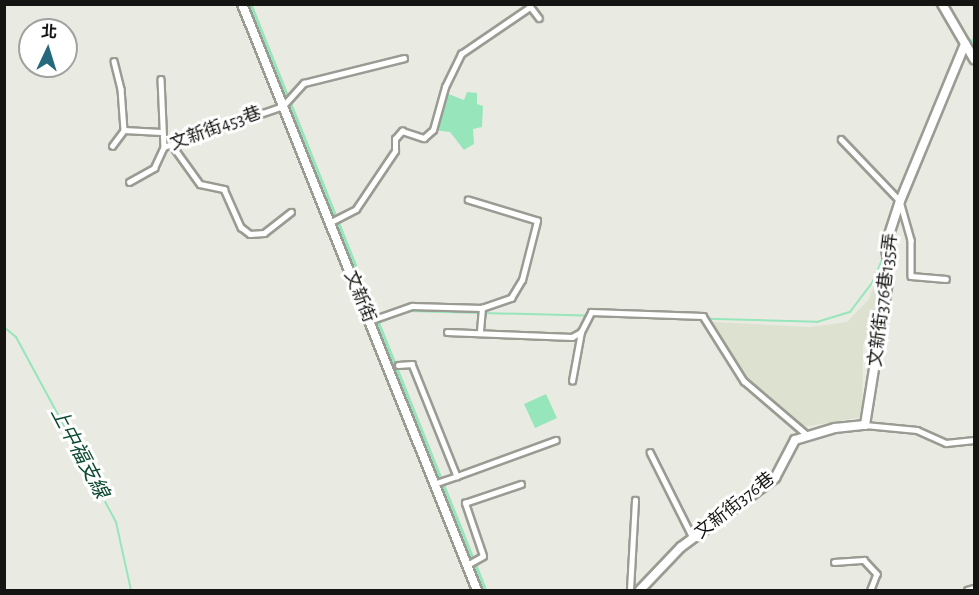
<!DOCTYPE html>
<meta charset="utf-8">
<style>
body{margin:0}
#map{position:relative;width:979px;height:595px;overflow:hidden;background:#e9ebe2;font-family:"Alegreya Sans","Noto Sans TC",sans-serif}
div>[style]{position:absolute}
[style*='--x']{left:calc(var(--x)*1px);top:calc(var(--y)*1px);width:calc(var(--w)*1px);rotate:calc(var(--a)*1deg)}
.built>*{inset:0;background:#dce1d0}
.water>*{inset:0;background:#97e5bb}
.stream>*{height:2px;margin:-1px;padding:0 1px;transform-origin:1px;border-radius:1px;background:#97e5bb}
.canal>*{height:8px;margin:-4px;padding:0 4px;transform-origin:4px;border-radius:4px;background:#97e5bb}
.roads{filter:drop-shadow(2px 0 #9a9c93) drop-shadow(-2px 0 #9a9c93) drop-shadow(0 2px #9a9c93) drop-shadow(0 -2px #9a9c93)}
.service>*{height:4.5px;margin:-2.25px;padding:0 2.25px;transform-origin:2.25px;border-radius:2.25px;background:#fff}
.minor>*{height:8px;margin:-4px;padding:0 4px;transform-origin:4px;border-radius:4px;background:#fff}
span{translate:-50% -50%;white-space:nowrap;text-align:center;line-height:1.15;-webkit-text-stroke:6px #fff;paint-order:stroke}
.street-label{font-size:18px;color:#141512}
.water-label{font-size:20px;color:#0b4a30;font-style:italic}
.frame{position:absolute;inset:0;border:6px solid #141512;pointer-events:none}
.north{position:absolute;left:18px;top:18px;width:60px;height:60px;box-sizing:border-box;background:#fff;border:2px solid #a1a1a0;border-radius:50%;rotate:4deg;font-size:16px;font-weight:700;line-height:24px;text-align:center;color:#141512}
.north::after{content:'';display:block;margin:auto;width:21px;height:27px;background:#27697c;clip-path:polygon(50% 0,100% 100%,50% 72%,0 100%)}
</style>
<div id="map">
<div class="built">
<div style="clip-path:polygon(883px 267px,885px 284px,863px 346px,862px 417px,803px 427px,763px 390px,744px 381px,713px 322px,811px 327px,847px 322px,868px 300px)"></div>
</div>
<div class="water">
<div style="clip-path:polygon(443px 92px,464px 100px,467px 92px,477px 93px,477px 104px,483px 106px,482px 127px,473px 129px,474px 144px,464px 150px,450px 132px,433px 130px)"></div>
<div style="clip-path:polygon(546px 394px,557px 418px,535px 428px,524px 404px)"></div>
</div>
<div class="stream">
<div style="--x:969;--y:47;--w:10;--a:-61"></div>
<div style="--x:903;--y:208;--w:169;--a:-67.7"></div>
<div style="--x:896;--y:224;--w:12;--a:-66"></div>
<div style="--x:376;--y:324;--w:35;--a:-22"></div>
<div style="--x:408;--y:311;--w:409;--a:1.5"></div>
<div style="--x:817;--y:322;--w:34;--a:-17"></div>
<div style="--x:850;--y:312;--w:39;--a:-53"></div>
<div style="--x:873;--y:281;--w:28;--a:-67"></div>
<div style="--x:4;--y:327;--w:16;--a:40"></div>
<div style="--x:16;--y:337;--w:210;--a:61.6"></div>
<div style="--x:116;--y:522;--w:70;--a:77.6"></div>
</div>
<div class="canal">
<div style="--x:248;--y:4;--w:631;--a:68.15"></div>
</div>
<div class="roads">
<div class="service">
<div style="--x:530;--y:6;--w:15;--a:53"></div>
<div style="--x:114;--y:61;--w:29;--a:76"></div>
<div style="--x:121;--y:89;--w:41;--a:85.8"></div>
<div style="--x:124;--y:130;--w:37;--a:3"></div>
<div style="--x:161;--y:79;--w:68;--a:87.5"></div>
<div style="--x:841;--y:139;--w:86;--a:46.4"></div>
<div style="--x:900;--y:201;--w:41;--a:74.2"></div>
<div style="--x:911;--y:240;--w:36;--a:90"></div>
<div style="--x:911;--y:276;--w:35;--a:5"></div>
<div style="--x:172;--y:145;--w:48;--a:54.3"></div>
<div style="--x:200;--y:184;--w:25;--a:12"></div>
<div style="--x:224;--y:189;--w:42;--a:65.9"></div>
<div style="--x:241;--y:227;--w:11;--a:38"></div>
<div style="--x:250;--y:234;--w:14;--a:-4"></div>
<div style="--x:264;--y:233;--w:34;--a:-38"></div>
<div style="--x:112;--y:146;--w:20;--a:-53"></div>
<div style="--x:129;--y:182;--w:29;--a:-29"></div>
<div style="--x:154;--y:168;--w:23;--a:-65"></div>
<div style="--x:164;--y:147;--w:126;--a:-19"></div>
<div style="--x:283;--y:106;--w:31;--a:-48"></div>
<div style="--x:304;--y:83;--w:103;--a:-14"></div>
<div style="--x:329;--y:223;--w:30;--a:-27"></div>
<div style="--x:356;--y:209;--w:70;--a:-56.1"></div>
<div style="--x:395;--y:151;--w:12;--a:-90"></div>
<div style="--x:395;--y:139;--w:11;--a:-49"></div>
<div style="--x:402;--y:131;--w:23;--a:18"></div>
<div style="--x:424;--y:138;--w:12;--a:-42"></div>
<div style="--x:433;--y:130;--w:45;--a:-74.4"></div>
<div style="--x:445;--y:87;--w:37;--a:-64"></div>
<div style="--x:461;--y:54;--w:83;--a:-34.3"></div>
<div style="--x:369;--y:321;--w:46;--a:-19.2"></div>
<div style="--x:412;--y:306;--w:70;--a:1.6"></div>
<div style="--x:482;--y:308;--w:31;--a:-19"></div>
<div style="--x:511;--y:298;--w:21;--a:-59"></div>
<div style="--x:522;--y:280;--w:61;--a:-75.7"></div>
<div style="--x:537;--y:221;--w:72;--a:-163.1"></div>
<div style="--x:480;--y:331;--w:23;--a:-85"></div>
<div style="--x:447;--y:332;--w:125;--a:2.3"></div>
<div style="--x:572;--y:337;--w:10;--a:-29"></div>
<div style="--x:581;--y:332;--w:22;--a:-63"></div>
<div style="--x:591;--y:312;--w:112;--a:2"></div>
<div style="--x:703;--y:316;--w:77;--a:57.8"></div>
<div style="--x:744;--y:381;--w:82;--a:40.5"></div>
<div style="--x:398;--y:365;--w:14;--a:-4"></div>
<div style="--x:412;--y:364;--w:121;--a:68.1"></div>
<div style="--x:457;--y:476;--w:105;--a:-20"></div>
<div style="--x:572;--y:381;--w:50;--a:-79.6"></div>
<div style="--x:865;--y:425;--w:52;--a:5.5"></div>
<div style="--x:917;--y:430;--w:32;--a:24"></div>
<div style="--x:946;--y:443;--w:28;--a:-6"></div>
<div style="--x:650;--y:452;--w:96;--a:63.4"></div>
<div style="--x:434;--y:484;--w:24;--a:-19"></div>
<div style="--x:834;--y:562;--w:30;--a:-4"></div>
<div style="--x:864;--y:560;--w:19;--a:47"></div>
<div style="--x:877;--y:574;--w:17;--a:111"></div>
<div style="--x:467;--y:565;--w:18;--a:-29"></div>
<div style="--x:483;--y:556;--w:56;--a:-108.8"></div>
<div style="--x:465;--y:503;--w:59;--a:-18.7"></div>
<div style="--x:630;--y:590;--w:90;--a:-86.8"></div>
<div style="--x:967;--y:590;--w:7;--a:-16"></div>
</div>
<div class="minor">
<div style="--x:242;--y:4;--w:631;--a:68.15"></div>
<div style="--x:942;--y:4;--w:64;--a:59.8"></div>
<div style="--x:640;--y:590;--w:59;--a:-46.4"></div>
<div style="--x:681;--y:547;--w:117;--a:-36.3"></div>
<div style="--x:775;--y:478;--w:43;--a:-62.2"></div>
<div style="--x:795;--y:440;--w:42;--a:-16.7"></div>
<div style="--x:835;--y:428;--w:30;--a:-6"></div>
<div style="--x:865;--y:425;--w:152;--a:-80.9"></div>
<div style="--x:889;--y:275;--w:31;--a:-96"></div>
<div style="--x:886;--y:244;--w:45;--a:-72"></div>
<div style="--x:900;--y:201;--w:170;--a:-67.5"></div>
</div>
</div>
<div class="street-label">
<span style="left:216px;top:129px;rotate:-20deg">文新街453巷</span>
<span style="left:359px;top:297px;rotate:68deg">文新街</span>
<span style="left:884px;top:300px;rotate:-83deg">文新街376巷135弄</span>
<span style="left:735px;top:506px;rotate:-38deg">文新街376巷</span>
</div>
<div class="water-label">
<span style="left:79px;top:453px;rotate:62deg">上中福支線</span>
</div>
<div class="frame"></div>
<div class="north">北</div>
</div>
